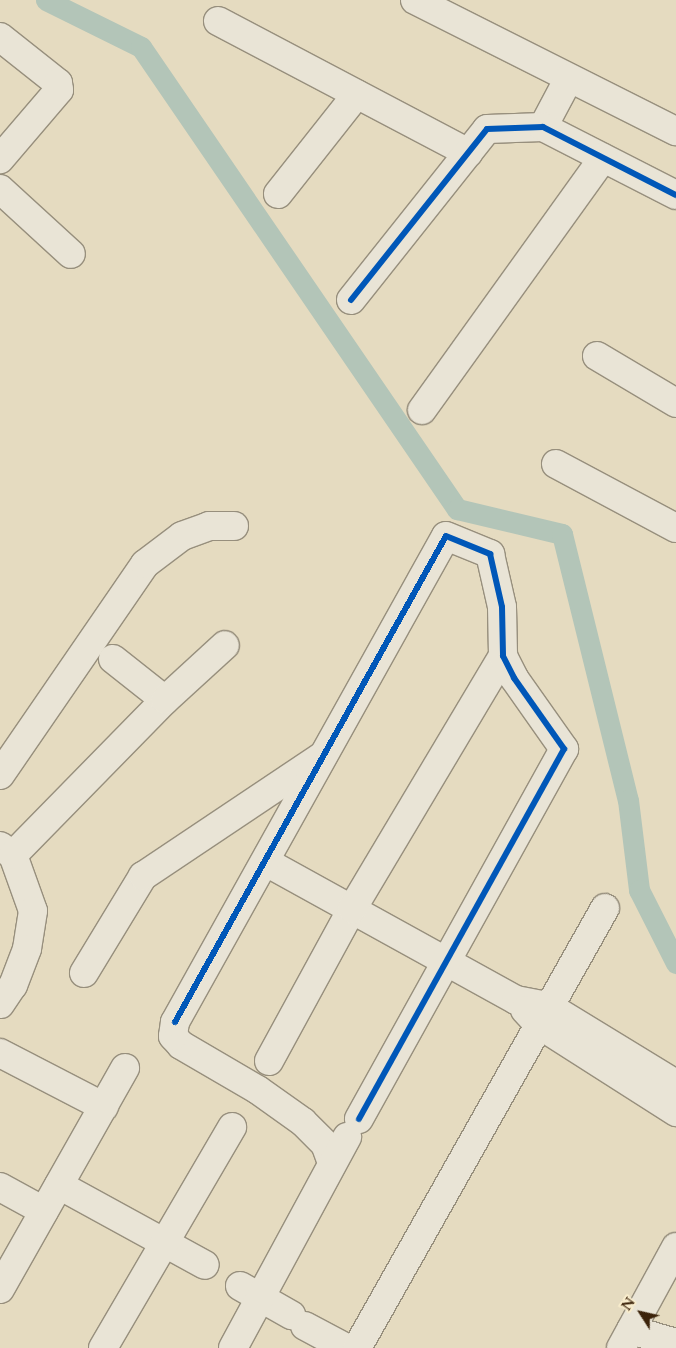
<!DOCTYPE html>
<style>
body{margin:0}
#map{position:relative;width:676px;height:1348px;overflow:hidden;background:#e5dbc0;font-family:Cardo,serif}
div>[style]{position:absolute}
[style*='--x']{left:calc(var(--x)*1px);top:calc(var(--y)*1px);width:calc(var(--w)*1px);rotate:calc(var(--a)*1deg)}
.canal>*{height:21px;margin:-10.5px;padding:0 10.5px;transform-origin:10.5px;border-radius:10.5px;background:#b3c5b8}
.roads{filter:drop-shadow(1px 0 #978f7d) drop-shadow(-1px 0 #978f7d) drop-shadow(0 1px #978f7d) drop-shadow(0 -1px #978f7d)}
.minor>*{height:28px;margin:-14px;padding:0 14px;transform-origin:14px;border-radius:14px;background:#e9e4d6}
.cycleway>*{height:6px;margin:-3px;padding:0 3px;transform-origin:3px;border-radius:3px;background:#0057b8}
span{translate:-50% -50%;white-space:nowrap;text-align:center;line-height:1.15;-webkit-text-stroke:4px #f8eccc;paint-order:stroke}
.north{position:absolute;left:616px;top:1288px;width:50px;height:50px;-webkit-text-stroke:4px #f8eccc;paint-order:stroke;rotate:305deg;font-size:14px;font-weight:700;line-height:20px;text-align:center;color:#3c230a}
.north::after{content:'';display:block;margin:auto;width:18px;height:22px;background:#3c230a;clip-path:polygon(50% 0,100% 100%,50% 72%,0 100%)}
</style>
<div id="map">
<div class="canal">
<div style="--x:46;--y:0;--w:106;--a:26.3"></div>
<div style="--x:141;--y:47;--w:560;--a:55.63"></div>
<div style="--x:457;--y:509;--w:108;--a:13.4"></div>
<div style="--x:562;--y:534;--w:274;--a:76.1"></div>
<div style="--x:628;--y:800;--w:91;--a:83"></div>
<div style="--x:639;--y:890;--w:82;--a:63.1"></div>
</div>
<div class="roads">
<div class="minor">
<div style="--x:415;--y:0;--w:292;--a:26.7"></div>
<div style="--x:218;--y:21;--w:283;--a:27.8"></div>
<div style="--x:0;--y:37;--w:74;--a:38.4"></div>
<div style="--x:58;--y:83;--w:7;--a:82"></div>
<div style="--x:59;--y:90;--w:91;--a:130.5"></div>
<div style="--x:543;--y:127;--w:55;--a:-62"></div>
<div style="--x:0;--y:189;--w:96;--a:42.5"></div>
<div style="--x:278;--y:194;--w:127;--a:-51.7"></div>
<div style="--x:351;--y:300;--w:218;--a:-51.5"></div>
<div style="--x:487;--y:129;--w:56;--a:-2"></div>
<div style="--x:543;--y:127;--w:149;--a:27.1"></div>
<div style="--x:597;--y:356;--w:92;--a:30.7"></div>
<div style="--x:422;--y:410;--w:310;--a:-54.3"></div>
<div style="--x:556;--y:464;--w:136;--a:28.1"></div>
<div style="--x:113;--y:659;--w:66;--a:38.3"></div>
<div style="--x:0;--y:775;--w:256;--a:-55.5"></div>
<div style="--x:145;--y:564;--w:46;--a:-37.1"></div>
<div style="--x:182;--y:536;--w:29;--a:-20"></div>
<div style="--x:209;--y:526;--w:25;--a:0"></div>
<div style="--x:0;--y:846;--w:16;--a:35"></div>
<div style="--x:13;--y:855;--w:59;--a:70.3"></div>
<div style="--x:33;--y:911;--w:38;--a:99"></div>
<div style="--x:27;--y:949;--w:39;--a:111"></div>
<div style="--x:13;--y:985;--w:23;--a:124"></div>
<div style="--x:13;--y:855;--w:217;--a:-45.6"></div>
<div style="--x:165;--y:700;--w:81;--a:-42.5"></div>
<div style="--x:266;--y:862;--w:286;--a:28.9"></div>
<div style="--x:516;--y:1000;--w:33;--a:11"></div>
<div style="--x:548;--y:1006;--w:150;--a:31.4"></div>
<div style="--x:84;--y:973;--w:114;--a:-58.7"></div>
<div style="--x:143;--y:876;--w:216;--a:-33.8"></div>
<div style="--x:525;--y:1010;--w:19;--a:47"></div>
<div style="--x:538;--y:1024;--w:164;--a:32.5"></div>
<div style="--x:0;--y:1053;--w:117;--a:27.4"></div>
<div style="--x:269;--y:1061;--w:173;--a:-61.4"></div>
<div style="--x:352;--y:909;--w:295;--a:-59.2"></div>
<div style="--x:332;--y:1163;--w:20;--a:-110"></div>
<div style="--x:325;--y:1144;--w:31;--a:-135"></div>
<div style="--x:303;--y:1122;--w:55;--a:-144.6"></div>
<div style="--x:258;--y:1090;--w:89;--a:-149.7"></div>
<div style="--x:181;--y:1045;--w:12;--a:-132"></div>
<div style="--x:173;--y:1036;--w:14;--a:-82"></div>
<div style="--x:175;--y:1022;--w:556;--a:-60.86"></div>
<div style="--x:446;--y:536;--w:48;--a:22.2"></div>
<div style="--x:490;--y:554;--w:54;--a:77.2"></div>
<div style="--x:502;--y:607;--w:49;--a:88.8"></div>
<div style="--x:503;--y:656;--w:25;--a:63"></div>
<div style="--x:514;--y:678;--w:87;--a:54.8"></div>
<div style="--x:564;--y:749;--w:423;--a:119"></div>
<div style="--x:59;--y:1185;--w:166;--a:28.7"></div>
<div style="--x:0;--y:1187;--w:50;--a:28.6"></div>
<div style="--x:240;--y:1286;--w:59;--a:29.6"></div>
<div style="--x:0;--y:1289;--w:254;--a:-60.5"></div>
<div style="--x:305;--y:1326;--w:47;--a:28.2"></div>
<div style="--x:631;--y:1330;--w:47;--a:16.1"></div>
<div style="--x:103;--y:1348;--w:256;--a:-59.7"></div>
<div style="--x:233;--y:1348;--w:240;--a:-61.6"></div>
<div style="--x:357;--y:1348;--w:505;--a:-60.59"></div>
<div style="--x:621;--y:1348;--w:115;--a:-61.4"></div>
</div>
</div>
<div class="cycleway">
<div style="--x:351;--y:300;--w:218;--a:-51.5"></div>
<div style="--x:487;--y:129;--w:56;--a:-2"></div>
<div style="--x:543;--y:127;--w:149;--a:27.1"></div>
<div style="--x:175;--y:1022;--w:556;--a:-60.86"></div>
<div style="--x:446;--y:536;--w:48;--a:22.2"></div>
<div style="--x:490;--y:554;--w:54;--a:77.2"></div>
<div style="--x:502;--y:607;--w:49;--a:88.8"></div>
<div style="--x:503;--y:656;--w:25;--a:63"></div>
<div style="--x:514;--y:678;--w:87;--a:54.8"></div>
<div style="--x:564;--y:749;--w:423;--a:119"></div>
</div>
<div class="north">N</div>
</div>
